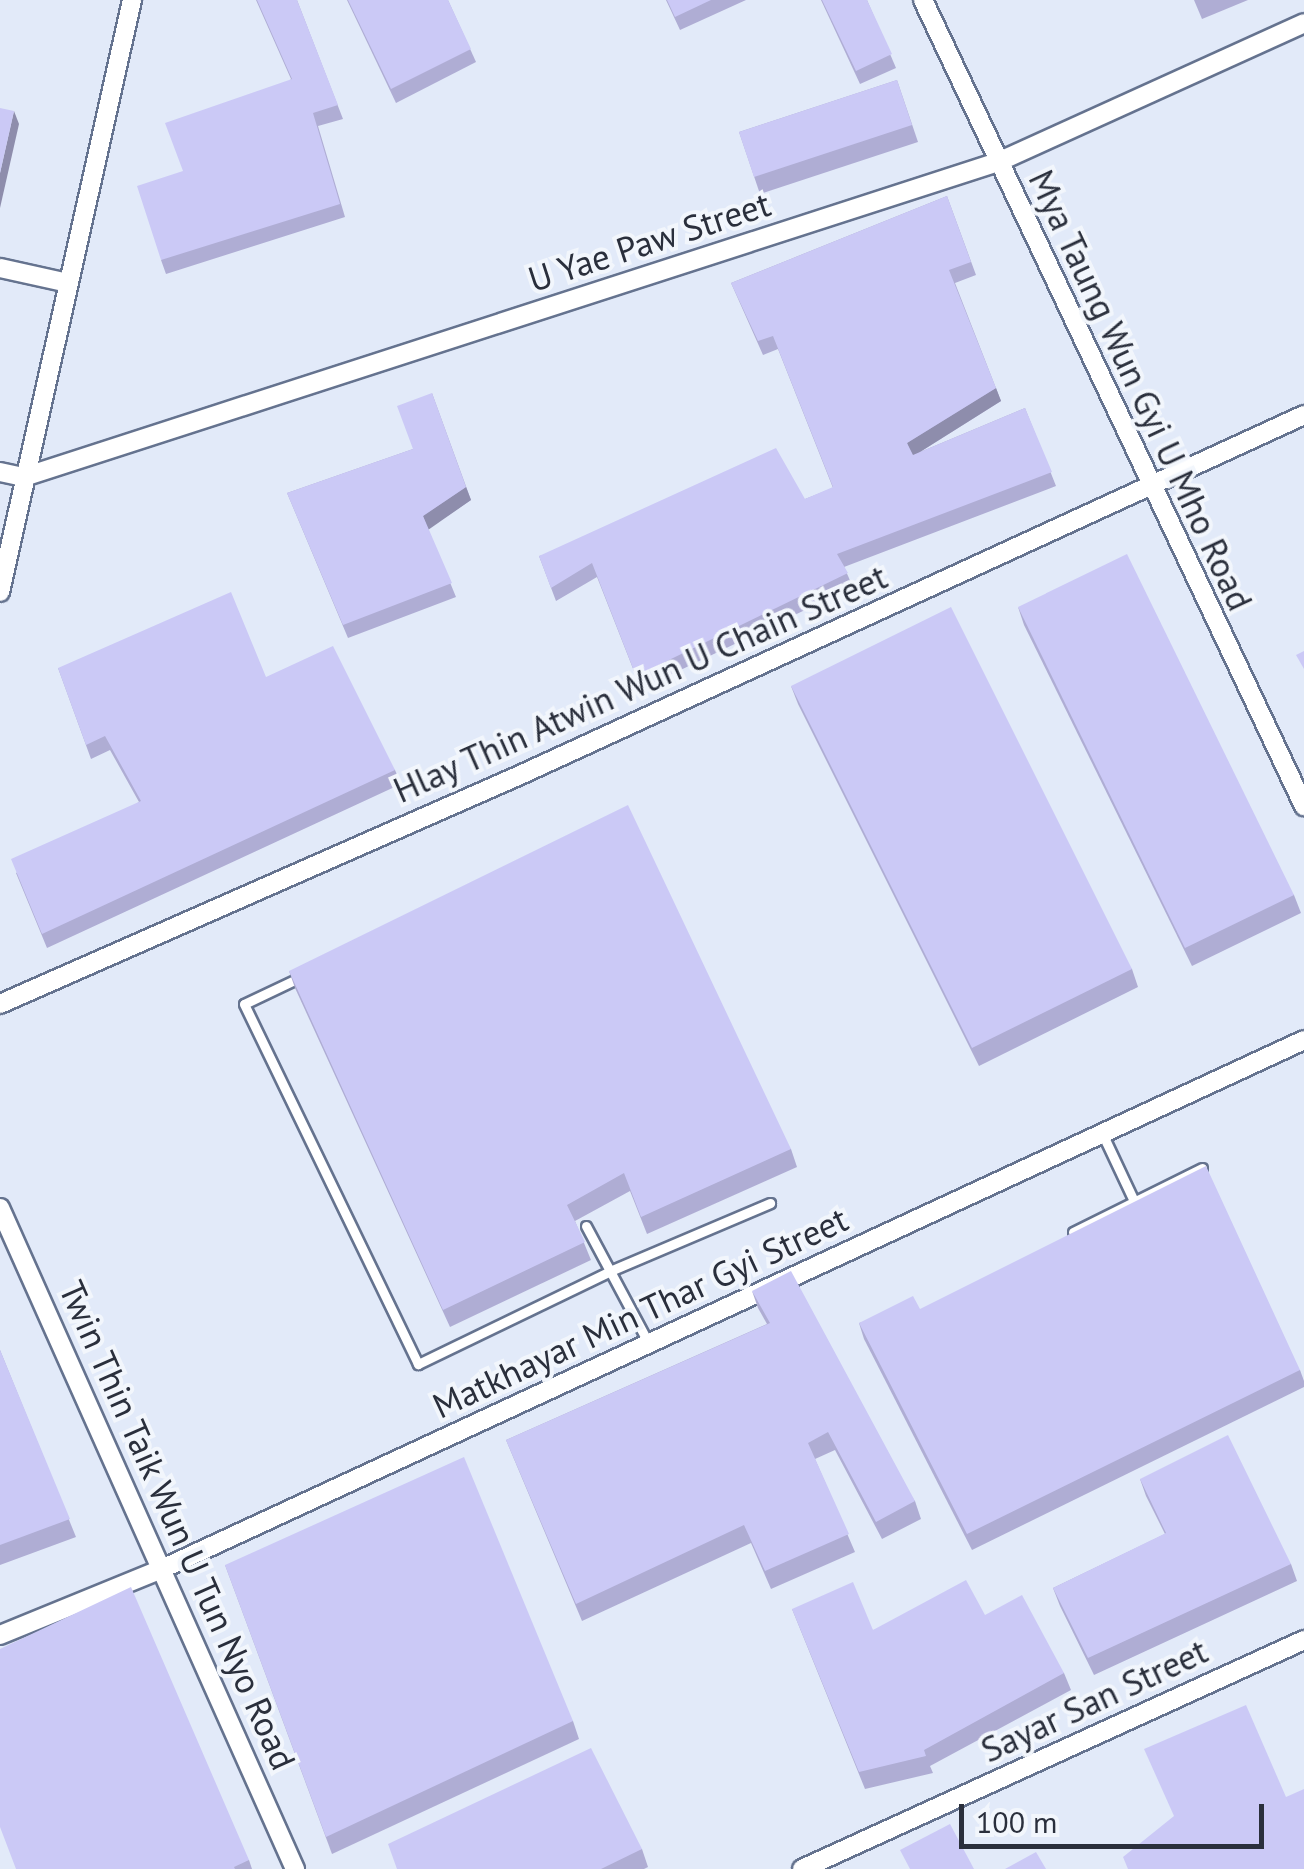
<!DOCTYPE html>
<style>
body{margin:0}
#map{position:relative;width:1304px;height:1869px;overflow:hidden;background:#f2f6fc;font-family:"PT Sans",sans-serif}
div>[style]{position:absolute}
[style*='--x']{left:calc(var(--x)*1px);top:calc(var(--y)*1px);width:calc(var(--w)*1px);rotate:calc(var(--a)*1deg)}
.built>*{inset:0;background:#e2eaf9}
.roads{filter:drop-shadow(2px 0 #65738f) drop-shadow(-2px 0 #65738f) drop-shadow(0 2px #65738f) drop-shadow(0 -2px #65738f)}
.lane>*{height:9px;margin:-4.5px;padding:0 4.5px;transform-origin:4.5px;border-radius:4.5px;background:#fff}
.street>*{height:18px;margin:-9px;padding:0 9px;transform-origin:9px;border-radius:9px;background:#fff}
.wall>*{inset:0;background:#afadd4}
.shaded-wall>*{inset:0;background:#8e8dac}
.building>*{inset:0;background:#cbc9f6}
span{translate:-50% -50%;white-space:nowrap;text-align:center;line-height:1.15;-webkit-text-stroke:8px #f2f6fc;paint-order:stroke}
.street-label{font-size:35px;color:#2a2f3c}
.scale{position:absolute;left:959px;top:1804px;width:305px;height:45px;box-sizing:border-box;border:5px solid #2a2f3c;border-top:0;padding-left:12px;font-size:30px;line-height:35px;white-space:nowrap;color:#2a2f3c;-webkit-text-stroke:8px #f2f6fc;paint-order:stroke}
</style>
<div id="map">
<div class="built">
<div style="clip-path:polygon(0 0,1304px 0,1304px 1869px,0 1869px)"></div>
</div>
<div class="roads">
<div class="lane">
<div style="--x:303;--y:976;--w:65;--a:154.6"></div>
<div style="--x:244;--y:1004;--w:400;--a:64.2"></div>
<div style="--x:418;--y:1364;--w:213;--a:-25.8"></div>
<div style="--x:610;--y:1271;--w:174;--a:-23"></div>
<div style="--x:1102;--y:1133;--w:75;--a:64.8"></div>
<div style="--x:586;--y:1226;--w:134;--a:61.9"></div>
<div style="--x:1073;--y:1232;--w:144;--a:-26.4"></div>
</div>
<div class="street">
<div style="--x:923;--y:0;--w:892;--a:64.7"></div>
<div style="--x:0;--y:268;--w:70;--a:12.4"></div>
<div style="--x:0;--y:472;--w:25;--a:12"></div>
<div style="--x:24;--y:477;--w:1024;--a:-17.92"></div>
<div style="--x:998;--y:162;--w:336;--a:-24.4"></div>
<div style="--x:0;--y:592;--w:607;--a:-77.43"></div>
<div style="--x:0;--y:1004;--w:566;--a:-23.76"></div>
<div style="--x:518;--y:776;--w:865;--a:-24.67"></div>
<div style="--x:0;--y:1208;--w:724;--a:65.95"></div>
<div style="--x:0;--y:1635;--w:177;--a:-22.2"></div>
<div style="--x:164;--y:1568;--w:1256;--a:-24.85"></div>
<div style="--x:802;--y:1869;--w:552;--a:-24.52"></div>
</div>
</div>
<div class="wall">
<div style="clip-path:polygon(256px 0,297px 0,343px 119px,318px 126px,345px 217px,166px 274px,161px 260px,291px 79px)"></div>
<div style="clip-path:polygon(347px 0,448px 0,476px 62px,396px 103px)"></div>
<div style="clip-path:polygon(666px 0,746px 0,680px 30px)"></div>
<div style="clip-path:polygon(821px 0,867px 0,896px 68px,860px 84px)"></div>
<div style="clip-path:polygon(1194px 0,1248px 0,1202px 19px)"></div>
<div style="clip-path:polygon(897px 80px,918px 142px,760px 194px,739px 132px)"></div>
<div style="clip-path:polygon(947px 196px,976px 275px,955px 283px,1001px 401px,920px 452px,1025px 408px,1056px 486px,844px 567px,853px 587px,641px 689px,597px 577px,556px 601px,539px 556px,805px 499px,833px 488px,778px 349px,763px 355px,731px 283px)"></div>
<div style="clip-path:polygon(432px 393px,471px 500px,428px 529px,456px 597px,348px 638px,287px 493px,413px 449px)"></div>
<div style="clip-path:polygon(1018px 607px,1294px 895px,1301px 913px,1192px 966px,1024px 625px)"></div>
<div style="clip-path:polygon(58px 668px,266px 677px,395px 770px,401px 784px,47px 948px,16px 873px,139px 802px,110px 750px,91px 759px)"></div>
<div style="clip-path:polygon(791px 686px,1132px 969px,1138px 987px,979px 1066px,798px 704px)"></div>
<div style="clip-path:polygon(289px 971px,791px 1149px,797px 1167px,647px 1234px,630px 1191px,575px 1221px,591px 1260px,450px 1327px,295px 988px)"></div>
<div style="clip-path:polygon(752px 1291px,915px 1501px,921px 1519px,882px 1539px,835px 1450px,815px 1459px,855px 1552px,771px 1589px,751px 1543px,582px 1621px,506px 1440px,767px 1324px,758px 1308px)"></div>
<div style="clip-path:polygon(920px 1309px,1300px 1370px,1304px 1381px,1304px 1387px,972px 1550px,864px 1339px,859px 1323px)"></div>
<div style="clip-path:polygon(0 1350px,76px 1537px,0 1565px)"></div>
<div style="clip-path:polygon(1140px 1479px,1291px 1564px,1297px 1581px,1094px 1675px,1060px 1606px,1053px 1588px,1165px 1534px,1146px 1496px)"></div>
<div style="clip-path:polygon(225px 1565px,573px 1721px,579px 1739px,332px 1854px)"></div>
<div style="clip-path:polygon(792px 1609px,873px 1630px,985px 1615px,1064px 1673px,1071px 1690px,930px 1766px,933px 1773px,865px 1789px)"></div>
<div style="clip-path:polygon(642px 1849px,648px 1867px,644px 1869px,397px 1869px)"></div>
<div style="clip-path:polygon(249px 1860px,252px 1869px,16px 1869px)"></div>
</div>
<div class="shaded-wall">
<div style="clip-path:polygon(14px 111px,19px 124px,0 208px,0 173px)"></div>
<div style="clip-path:polygon(996px 388px,1001px 401px,912px 457px,907px 443px)"></div>
<div style="clip-path:polygon(466px 487px,471px 500px,428px 530px,423px 516px)"></div>
</div>
<div class="building">
<div style="clip-path:polygon(257px 0,297px 0,338px 105px,313px 113px,340px 204px,161px 260px,137px 186px,183px 171px,165px 123px,292px 79px)"></div>
<div style="clip-path:polygon(348px 0,448px 0,471px 49px,391px 89px)"></div>
<div style="clip-path:polygon(667px 0,711px 0,675px 17px)"></div>
<div style="clip-path:polygon(822px 0,867px 0,892px 54px,856px 71px)"></div>
<div style="clip-path:polygon(897px 80px,912px 125px,754px 177px,739px 132px)"></div>
<div style="clip-path:polygon(0 108px,14px 111px,0 173px)"></div>
<div style="clip-path:polygon(947px 196px,971px 262px,949px 270px,996px 388px,907px 443px,913px 455px,1025px 408px,1052px 472px,837px 554px,848px 573px,636px 676px,592px 563px,551px 588px,539px 556px,776px 448px,805px 499px,833px 487px,773px 336px,758px 341px,731px 283px)"></div>
<div style="clip-path:polygon(432px 393px,466px 487px,423px 516px,452px 583px,343px 625px,287px 493px,413px 449px,397px 406px)"></div>
<div style="clip-path:polygon(1127px 554px,1294px 895px,1185px 948px,1018px 607px)"></div>
<div style="clip-path:polygon(231px 592px,266px 677px,333px 646px,395px 770px,42px 934px,11px 859px,141px 801px,105px 736px,86px 745px,58px 668px)"></div>
<div style="clip-path:polygon(951px 607px,1132px 969px,972px 1048px,791px 686px)"></div>
<div style="clip-path:polygon(1304px 651px,1304px 669px,1296px 655px)"></div>
<div style="clip-path:polygon(628px 805px,791px 1149px,641px 1217px,624px 1173px,567px 1205px,585px 1242px,443px 1310px,289px 971px)"></div>
<div style="clip-path:polygon(1206px 1166px,1300px 1370px,967px 1534px,859px 1323px,913px 1296px,920px 1309px)"></div>
<div style="clip-path:polygon(791px 1271px,915px 1501px,876px 1522px,828px 1432px,808px 1443px,849px 1534px,765px 1571px,744px 1525px,576px 1604px,506px 1440px,770px 1323px,752px 1291px)"></div>
<div style="clip-path:polygon(0 1350px,70px 1519px,0 1545px)"></div>
<div style="clip-path:polygon(1228px 1435px,1291px 1564px,1088px 1658px,1053px 1588px,1166px 1533px,1140px 1479px)"></div>
<div style="clip-path:polygon(464px 1457px,573px 1721px,326px 1837px,225px 1565px)"></div>
<div style="clip-path:polygon(966px 1580px,985px 1615px,1022px 1595px,1064px 1673px,924px 1750px,926px 1756px,859px 1772px,792px 1609px,853px 1582px,873px 1630px)"></div>
<div style="clip-path:polygon(131px 1587px,249px 1860px,234px 1867px,235px 1869px,16px 1869px,0 1827px,0 1649px)"></div>
<div style="clip-path:polygon(1246px 1705px,1286px 1797px,1304px 1789px,1304px 1869px,1128px 1869px,1123px 1857px,1174px 1816px,1144px 1749px)"></div>
<div style="clip-path:polygon(591px 1748px,642px 1849px,601px 1869px,397px 1869px,388px 1844px)"></div>
<div style="clip-path:polygon(950px 1824px,974px 1869px,910px 1869px,900px 1850px)"></div>
<div style="clip-path:polygon(1036px 1852px,1046px 1869px,1005px 1869px)"></div>
</div>
<div class="street-label">
<span style="left:649px;top:241px;rotate:-18deg">U Yae Paw Street</span>
<span style="left:1141px;top:390px;rotate:65deg">Mya Taung Wun Gyi U Mho Road</span>
<span style="left:640px;top:683px;rotate:-24deg">Hlay Thin Atwin Wun U Chain Street</span>
<span style="left:640px;top:1312px;rotate:-25deg">Matkhayar Min Thar Gyi Street</span>
<span style="left:178px;top:1525px;rotate:66deg">Twin Thin Taik Wun U Tun Nyo Road</span>
<span style="left:1094px;top:1700px;rotate:-25deg">Sayar San Street</span>
</div>
<div class="scale">100 m</div>
</div>
